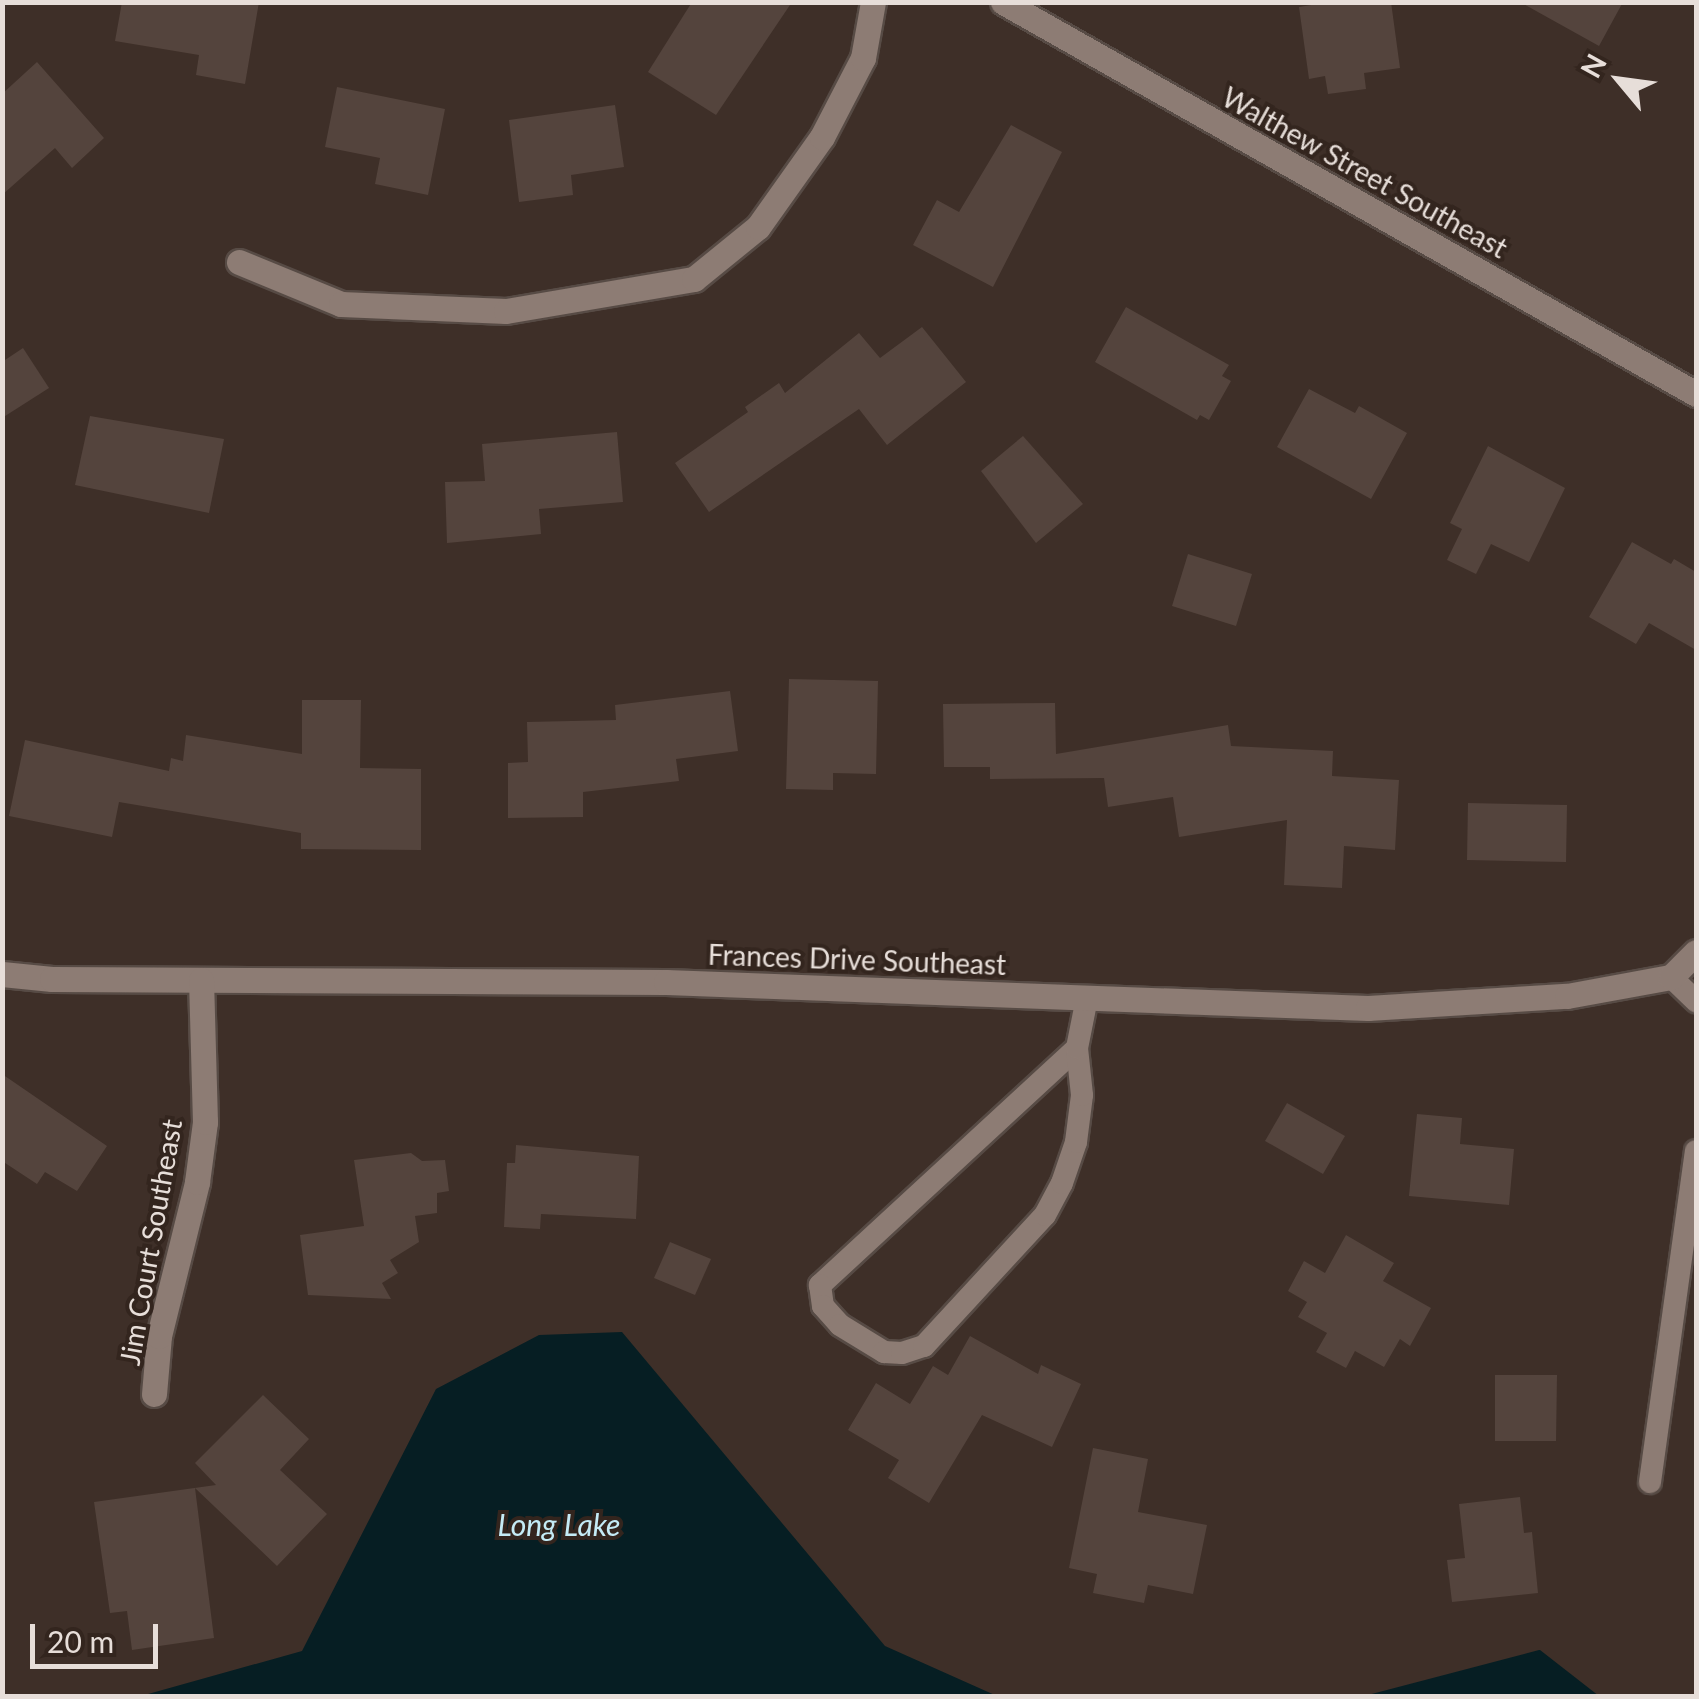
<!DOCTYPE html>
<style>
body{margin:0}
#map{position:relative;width:1699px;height:1699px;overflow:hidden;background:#3e2f28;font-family:Lato,sans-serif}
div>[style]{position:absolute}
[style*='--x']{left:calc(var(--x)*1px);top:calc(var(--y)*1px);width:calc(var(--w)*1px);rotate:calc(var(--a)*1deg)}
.water>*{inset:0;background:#061e23}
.building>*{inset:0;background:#54443d}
.roads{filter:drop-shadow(2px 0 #574b45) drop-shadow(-2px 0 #574b45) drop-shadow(0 2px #574b45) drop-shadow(0 -2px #574b45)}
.service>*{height:22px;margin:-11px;padding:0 11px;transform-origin:11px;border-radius:11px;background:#8d7c74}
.minor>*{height:25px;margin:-12.5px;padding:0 12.5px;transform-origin:12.5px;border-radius:12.5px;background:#8d7c74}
.tertiary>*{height:25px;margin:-12.5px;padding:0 12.5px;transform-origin:12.5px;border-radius:12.5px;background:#8d7c74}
span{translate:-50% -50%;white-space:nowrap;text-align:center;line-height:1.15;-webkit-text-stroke:8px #33251e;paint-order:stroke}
.street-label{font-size:28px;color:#e7ded9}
.water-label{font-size:30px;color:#c4ebf6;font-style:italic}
.frame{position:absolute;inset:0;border:5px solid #e7ded9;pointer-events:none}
.north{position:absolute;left:1569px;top:30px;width:100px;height:100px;-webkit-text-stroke:8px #33251e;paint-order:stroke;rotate:299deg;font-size:28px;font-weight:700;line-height:40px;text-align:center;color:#e7ded9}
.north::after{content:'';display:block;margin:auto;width:35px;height:45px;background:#e7ded9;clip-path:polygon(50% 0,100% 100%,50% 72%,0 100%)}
.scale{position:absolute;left:30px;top:1624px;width:128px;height:45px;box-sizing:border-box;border:5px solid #e7ded9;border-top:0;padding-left:12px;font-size:30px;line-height:35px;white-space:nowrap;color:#e7ded9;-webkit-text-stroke:8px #33251e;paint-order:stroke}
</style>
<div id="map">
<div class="water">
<div style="clip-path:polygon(622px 1332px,885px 1646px,997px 1696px,141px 1696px,302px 1651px,436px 1389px,539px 1335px)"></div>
<div style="clip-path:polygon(1540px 1650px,1599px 1696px,1364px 1696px,1539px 1650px)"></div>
</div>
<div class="building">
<div style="clip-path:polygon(122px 2px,259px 2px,245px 84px,196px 75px,199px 55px,115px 41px)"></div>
<div style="clip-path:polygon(692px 2px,792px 2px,716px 115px,648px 72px)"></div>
<div style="clip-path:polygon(1330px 2px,1391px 2px,1400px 68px,1364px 73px,1366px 89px,1328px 94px,1325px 76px,1309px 79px,1299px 7px)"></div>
<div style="clip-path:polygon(1520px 2px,1623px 2px,1599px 46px)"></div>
<div style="clip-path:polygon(37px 62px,104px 138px,72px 168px,55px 148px,2px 195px,2px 94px)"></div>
<div style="clip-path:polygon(337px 87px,445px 109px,428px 195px,375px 184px,380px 158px,325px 147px)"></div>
<div style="clip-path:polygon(615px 105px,624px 167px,571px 175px,573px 195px,519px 202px,509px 120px)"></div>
<div style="clip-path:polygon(1011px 125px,1062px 152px,993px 287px,913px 245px,937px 200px,959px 212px)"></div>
<div style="clip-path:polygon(1126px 307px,1229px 365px,1222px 376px,1231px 381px,1209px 420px,1200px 415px,1197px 420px,1095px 362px)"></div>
<div style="clip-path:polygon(922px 327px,966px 382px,887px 445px,859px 409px,709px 512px,675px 463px,748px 412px,745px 407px,779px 383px,785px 393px,859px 333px,880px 358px)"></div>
<div style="clip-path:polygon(23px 348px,49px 388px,2px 418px,2px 362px)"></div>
<div style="clip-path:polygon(1309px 389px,1355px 413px,1359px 406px,1407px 433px,1371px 499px,1277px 447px)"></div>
<div style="clip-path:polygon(90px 416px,224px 439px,209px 513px,75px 485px)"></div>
<div style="clip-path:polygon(617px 432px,623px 502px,539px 509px,541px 534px,447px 543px,445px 482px,485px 481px,482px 444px)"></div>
<div style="clip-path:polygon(1023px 436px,1083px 504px,1036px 543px,981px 471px)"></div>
<div style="clip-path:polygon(1488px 446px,1565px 488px,1529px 562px,1491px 544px,1476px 574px,1447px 560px,1462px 529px,1450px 523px)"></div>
<div style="clip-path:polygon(1632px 542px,1671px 564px,1674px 559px,1696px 572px,1696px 650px,1649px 623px,1636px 644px,1589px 617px)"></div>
<div style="clip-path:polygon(1188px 554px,1252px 574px,1236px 626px,1172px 606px)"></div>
<div style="clip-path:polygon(789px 679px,878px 681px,876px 774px,833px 773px,833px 790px,786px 789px)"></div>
<div style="clip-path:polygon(730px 691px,738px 751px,676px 759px,679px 781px,583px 792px,583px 817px,508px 818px,508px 763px,528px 762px,527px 722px,616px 720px,615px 705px)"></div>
<div style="clip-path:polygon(302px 700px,361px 700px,360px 768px,421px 769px,421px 850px,301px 849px,301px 833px,119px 802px,112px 837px,9px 816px,25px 740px,169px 771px,171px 758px,183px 761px,186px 735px,302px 754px)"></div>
<div style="clip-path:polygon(1055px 703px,1056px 754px,1228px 725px,1231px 746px,1333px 751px,1332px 776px,1399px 780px,1395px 850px,1344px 846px,1342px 888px,1284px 885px,1287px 820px,1179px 837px,1173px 797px,1108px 807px,1104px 778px,990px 779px,990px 767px,944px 767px,943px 704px)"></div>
<div style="clip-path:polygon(1468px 803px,1567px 805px,1566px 862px,1467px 860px)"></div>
<div style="clip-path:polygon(2px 1074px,107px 1146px,77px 1191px,45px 1172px,37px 1184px,2px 1161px)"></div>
<div style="clip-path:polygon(1287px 1103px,1345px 1136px,1323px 1174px,1265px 1141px)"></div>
<div style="clip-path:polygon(1417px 1114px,1462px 1118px,1460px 1144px,1514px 1149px,1509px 1205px,1409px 1196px)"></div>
<div style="clip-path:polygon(516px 1145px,639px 1156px,636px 1219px,541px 1214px,540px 1229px,504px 1227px,507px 1163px,515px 1163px)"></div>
<div style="clip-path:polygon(411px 1153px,422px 1161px,445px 1160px,449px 1191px,437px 1193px,437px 1213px,415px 1216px,419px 1242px,390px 1260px,398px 1273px,382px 1283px,391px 1299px,308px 1295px,300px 1235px,364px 1226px,354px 1160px)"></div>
<div style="clip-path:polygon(1346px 1235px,1394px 1263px,1383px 1281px,1431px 1308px,1410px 1346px,1400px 1339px,1384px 1367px,1355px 1351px,1346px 1368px,1316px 1352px,1327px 1333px,1298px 1317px,1307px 1302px,1288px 1291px,1304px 1261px,1325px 1273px)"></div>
<div style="clip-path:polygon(670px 1242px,711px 1259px,695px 1295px,654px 1278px)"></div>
<div style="clip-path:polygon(970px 1336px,1038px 1374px,1041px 1365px,1081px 1384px,1052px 1447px,982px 1415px,929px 1503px,888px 1478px,899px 1460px,848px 1430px,876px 1383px,910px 1404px,933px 1366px,948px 1375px)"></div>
<div style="clip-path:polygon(1495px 1375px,1557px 1375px,1556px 1441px,1495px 1441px)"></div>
<div style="clip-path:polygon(263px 1395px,309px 1439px,280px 1470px,327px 1514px,277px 1566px,195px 1488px,214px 1638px,132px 1650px,127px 1611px,110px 1613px,94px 1502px,216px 1485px,195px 1463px)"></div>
<div style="clip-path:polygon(1093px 1448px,1148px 1459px,1138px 1512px,1207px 1525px,1193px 1594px,1148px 1585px,1144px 1603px,1093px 1593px,1097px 1574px,1069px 1568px)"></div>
<div style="clip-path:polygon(1520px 1497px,1524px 1533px,1532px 1532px,1538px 1593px,1452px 1602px,1447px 1560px,1465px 1558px,1459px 1504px)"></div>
</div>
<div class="roads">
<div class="service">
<div style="--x:1671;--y:977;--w:35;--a:44"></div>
<div style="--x:1077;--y:1048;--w:350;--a:137.3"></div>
<div style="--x:820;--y:1285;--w:21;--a:82"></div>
<div style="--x:823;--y:1306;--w:25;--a:48"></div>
<div style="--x:840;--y:1325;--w:52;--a:31.5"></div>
<div style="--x:884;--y:1352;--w:18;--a:3"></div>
<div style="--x:902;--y:1353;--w:23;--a:-18"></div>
<div style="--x:924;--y:1346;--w:178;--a:-47.3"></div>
<div style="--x:1045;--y:1215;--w:36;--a:-62"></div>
<div style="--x:1062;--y:1183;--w:43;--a:-71.1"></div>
<div style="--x:1076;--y:1142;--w:47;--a:-82.7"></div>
<div style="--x:1082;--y:1095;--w:47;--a:-96.1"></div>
<div style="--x:1077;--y:1048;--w:51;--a:-78.7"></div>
<div style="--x:1650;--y:1482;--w:334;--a:-82.1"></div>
</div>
<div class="minor">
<div style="--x:239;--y:262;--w:110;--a:22.4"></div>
<div style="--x:341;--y:304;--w:165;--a:2.4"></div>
<div style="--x:506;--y:311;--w:191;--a:-9.7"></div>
<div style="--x:694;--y:279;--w:82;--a:-39.1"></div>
<div style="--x:758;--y:227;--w:110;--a:-54.6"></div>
<div style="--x:822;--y:137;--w:89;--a:-62.6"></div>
<div style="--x:863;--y:58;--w:57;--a:-79.9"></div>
<div style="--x:2;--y:974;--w:50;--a:5.7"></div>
<div style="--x:52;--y:979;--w:614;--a:0.28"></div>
<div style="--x:666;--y:982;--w:702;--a:2.12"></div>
<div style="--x:1368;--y:1008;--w:199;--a:-3.5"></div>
<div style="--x:1567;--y:996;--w:106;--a:-10.4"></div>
<div style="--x:1671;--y:977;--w:35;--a:-45"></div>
<div style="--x:154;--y:1394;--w:58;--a:-85.1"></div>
<div style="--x:159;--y:1336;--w:159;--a:-76.1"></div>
<div style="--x:197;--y:1182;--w:61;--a:-82.4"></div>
<div style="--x:205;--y:1122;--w:142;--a:-91.6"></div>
</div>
<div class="tertiary">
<div style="--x:1003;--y:2;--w:796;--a:29.49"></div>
</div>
</div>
<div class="street-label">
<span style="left:1365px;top:172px;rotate:29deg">Walthew Street Southeast</span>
<span style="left:857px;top:959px;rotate:2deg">Frances Drive Southeast</span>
<span style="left:150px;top:1242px;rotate:-80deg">Jim Court Southeast</span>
</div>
<div class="water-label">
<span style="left:559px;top:1524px">Long Lake</span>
</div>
<div class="frame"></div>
<div class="north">N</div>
<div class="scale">20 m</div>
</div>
